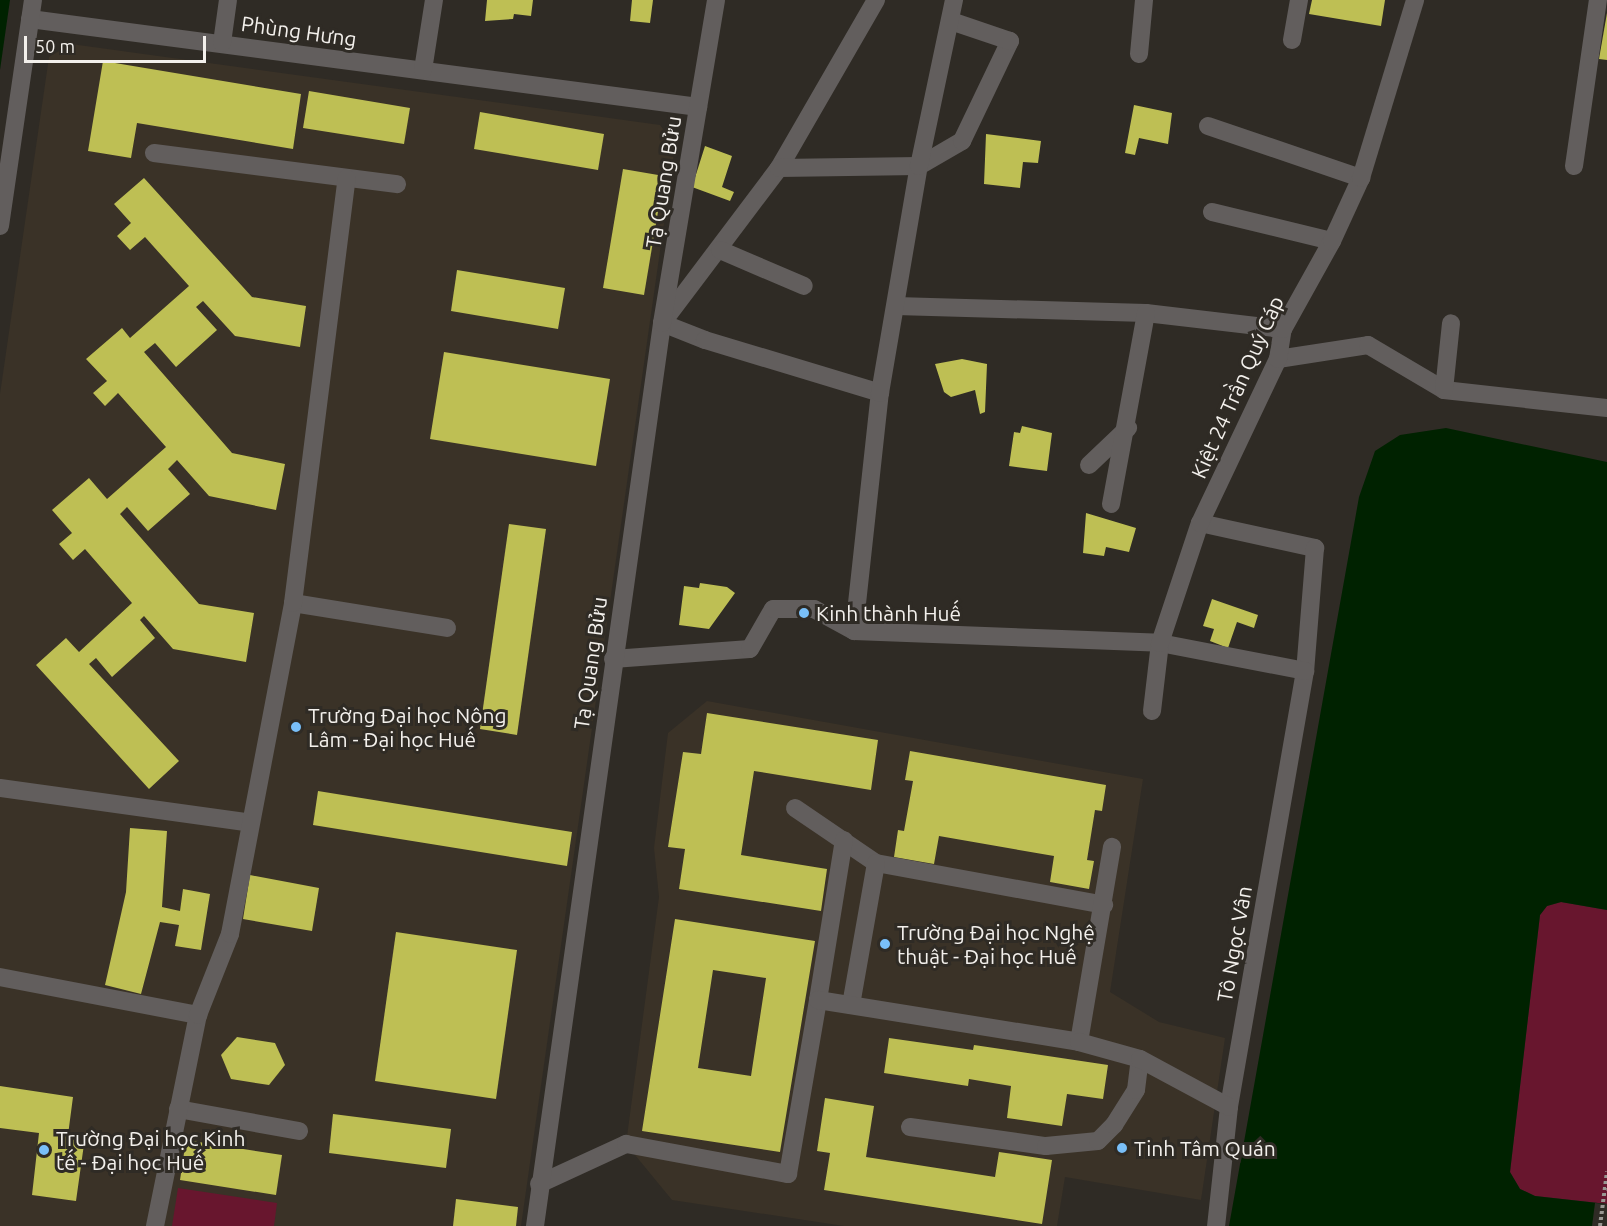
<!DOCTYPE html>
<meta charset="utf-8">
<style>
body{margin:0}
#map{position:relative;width:1607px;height:1226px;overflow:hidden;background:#2f2b25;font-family:Ubuntu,sans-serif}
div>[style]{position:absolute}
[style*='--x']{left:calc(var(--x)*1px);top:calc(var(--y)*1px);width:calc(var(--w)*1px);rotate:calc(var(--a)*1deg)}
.built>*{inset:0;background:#3a3227}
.green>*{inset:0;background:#68162e}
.water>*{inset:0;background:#020}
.pier>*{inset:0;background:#2f2b25}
.building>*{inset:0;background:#bebf54}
.path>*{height:4px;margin-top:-2px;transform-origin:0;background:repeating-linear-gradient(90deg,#9a9792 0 3px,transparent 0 6px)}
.minor>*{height:18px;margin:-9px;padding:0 9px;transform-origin:9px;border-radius:9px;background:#625e5d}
.dots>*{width:16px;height:16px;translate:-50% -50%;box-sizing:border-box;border:3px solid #2f2b25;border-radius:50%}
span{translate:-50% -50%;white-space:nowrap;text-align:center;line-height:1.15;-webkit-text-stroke:6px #2f2b25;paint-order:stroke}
.street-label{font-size:21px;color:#f3f0ec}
.poi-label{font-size:21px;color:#f3f0ec}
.left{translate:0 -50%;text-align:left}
.scale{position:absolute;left:24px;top:36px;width:182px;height:27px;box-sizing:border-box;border:3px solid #f3f0ec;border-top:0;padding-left:8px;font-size:18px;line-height:21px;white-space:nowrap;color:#f3f0ec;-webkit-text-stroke:4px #2f2b25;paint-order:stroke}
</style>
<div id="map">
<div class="built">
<div style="clip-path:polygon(71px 44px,660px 125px,675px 146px,521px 1226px,0 1226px,0 394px,49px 57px)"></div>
<div style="clip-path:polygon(707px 701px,1143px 779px,1110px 992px,1159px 1022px,1225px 1038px,1201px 1200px,1065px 1177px,1057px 1226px,844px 1226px,672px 1200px,626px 1144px,659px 897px,654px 848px,668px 733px)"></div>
</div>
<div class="green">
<div style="clip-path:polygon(1561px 902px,1607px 910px,1607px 1204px,1535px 1196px,1520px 1189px,1510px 1172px,1540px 915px,1547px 906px)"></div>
<div style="clip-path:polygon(178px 1188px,277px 1203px,274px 1226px,172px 1226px)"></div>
</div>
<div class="water">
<div style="clip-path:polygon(0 0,10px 0,0 70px)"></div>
<div style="clip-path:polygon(1446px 428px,1607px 462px,1607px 910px,1561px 902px,1547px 906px,1540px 915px,1510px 1172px,1520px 1189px,1535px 1196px,1607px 1204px,1607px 1226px,1229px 1226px,1359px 497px,1375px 451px,1400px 435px)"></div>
</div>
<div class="pier">
<div style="clip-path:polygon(1595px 1203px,1607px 1204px,1607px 1226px,1592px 1226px)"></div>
</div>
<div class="building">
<div style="clip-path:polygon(487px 0,533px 0,531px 16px,514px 14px,513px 19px,485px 21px)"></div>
<div style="clip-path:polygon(632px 0,653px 0,650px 23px,630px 21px)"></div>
<div style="clip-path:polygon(1312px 0,1385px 0,1381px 26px,1309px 14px)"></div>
<div style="clip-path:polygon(1607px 13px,1607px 60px,1599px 59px)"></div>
<div style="clip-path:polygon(103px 61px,301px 94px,293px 149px,137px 123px,131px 158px,88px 151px)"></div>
<div style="clip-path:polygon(309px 91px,410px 108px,404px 144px,303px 128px)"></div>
<div style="clip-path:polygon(1134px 105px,1172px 113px,1168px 144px,1139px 138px,1135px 155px,1125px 153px)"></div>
<div style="clip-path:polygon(480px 112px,604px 134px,598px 170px,474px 149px)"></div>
<div style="clip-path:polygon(986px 134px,1041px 141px,1038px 163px,1023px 162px,1020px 188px,984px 184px)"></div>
<div style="clip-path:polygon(705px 146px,732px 156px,722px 187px,734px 192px,730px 201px,692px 187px)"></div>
<div style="clip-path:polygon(623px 169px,664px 176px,644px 295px,603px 288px)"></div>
<div style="clip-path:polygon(144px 178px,252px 297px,306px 306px,300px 347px,235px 336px,203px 301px,196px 307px,217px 330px,176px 367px,155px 343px,144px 352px,232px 453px,285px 464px,276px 510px,209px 496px,177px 460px,168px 469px,190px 494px,148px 531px,127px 507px,120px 514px,199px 604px,254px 613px,246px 662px,173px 649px,144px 616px,140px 620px,155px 638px,112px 677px,96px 658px,89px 664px,179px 761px,149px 789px,36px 665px,66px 638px,79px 652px,132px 603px,85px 549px,73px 560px,59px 544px,72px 533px,52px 510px,89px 478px,107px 499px,166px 447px,118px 393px,105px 406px,93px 393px,107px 381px,86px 359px,122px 328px,130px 338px,189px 286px,145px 237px,130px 250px,117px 236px,131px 223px,114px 204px)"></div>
<div style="clip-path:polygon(457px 270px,565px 288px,558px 329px,451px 311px)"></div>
<div style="clip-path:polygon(444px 352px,610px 379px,596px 466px,430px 439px)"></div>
<div style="clip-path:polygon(962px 359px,987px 364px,985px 412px,980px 414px,975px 390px,951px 397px,944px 392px,935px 364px)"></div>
<div style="clip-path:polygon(1022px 426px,1052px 433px,1047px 471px,1009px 466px,1014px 432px,1020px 433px)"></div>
<div style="clip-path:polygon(1086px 513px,1136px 528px,1129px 552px,1106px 547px,1104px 556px,1083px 553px)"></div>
<div style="clip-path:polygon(509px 524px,546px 529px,517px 735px,480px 729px)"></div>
<div style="clip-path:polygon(700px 583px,727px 587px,735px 593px,709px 629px,679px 625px,684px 586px,699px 588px)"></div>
<div style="clip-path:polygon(1212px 599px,1258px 615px,1254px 628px,1237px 622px,1228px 648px,1210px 641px,1214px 629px,1203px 626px)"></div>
<div style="clip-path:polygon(707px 713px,878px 740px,871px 790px,754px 771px,741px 855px,827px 869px,821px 911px,679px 889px,685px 849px,668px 847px,683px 752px,701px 754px)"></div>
<div style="clip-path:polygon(910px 751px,1106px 785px,1102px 811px,1095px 810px,1087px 860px,1094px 861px,1089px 889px,1050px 882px,1054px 856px,939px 836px,934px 864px,894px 857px,898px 830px,904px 831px,913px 781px,905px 780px)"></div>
<div style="clip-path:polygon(318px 791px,572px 832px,567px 866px,313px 825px)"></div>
<div style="clip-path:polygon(130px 828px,167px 831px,162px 907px,180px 911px,183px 889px,210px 894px,201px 950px,175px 946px,179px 925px,160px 922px,141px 994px,105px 985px,126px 892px)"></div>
<div style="clip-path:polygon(250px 875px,319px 888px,312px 931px,243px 919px)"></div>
<div style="clip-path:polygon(evenodd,675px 919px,815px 941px,780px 1152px,642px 1131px,675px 919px,713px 970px,766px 978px,751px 1076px,698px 1068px,713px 970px)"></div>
<div style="clip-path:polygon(396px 932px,517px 950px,496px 1099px,375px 1081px)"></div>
<div style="clip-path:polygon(237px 1037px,275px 1043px,285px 1065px,269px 1085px,231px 1079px,221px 1055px)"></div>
<div style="clip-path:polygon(889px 1038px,973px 1050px,974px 1045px,1108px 1065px,1103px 1099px,1067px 1094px,1062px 1126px,1007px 1118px,1011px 1086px,969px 1079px,968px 1086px,884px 1073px)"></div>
<div style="clip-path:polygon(0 1086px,73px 1097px,68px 1135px,85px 1137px,76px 1201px,32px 1195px,39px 1133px,0 1128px)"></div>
<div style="clip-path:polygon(825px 1098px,874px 1106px,866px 1157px,995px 1177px,999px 1152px,1052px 1160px,1042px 1224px,824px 1190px,830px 1153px,817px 1151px)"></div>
<div style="clip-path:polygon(333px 1114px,451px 1129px,446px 1168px,329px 1153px)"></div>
<div style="clip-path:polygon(186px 1140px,282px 1155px,276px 1195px,180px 1180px)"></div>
<div style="clip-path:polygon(456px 1199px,518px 1207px,516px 1226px,453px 1226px)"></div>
</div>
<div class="path">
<div style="--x:1600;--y:1226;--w:55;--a:-82.7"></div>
</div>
<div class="minor">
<div style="--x:876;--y:0;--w:194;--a:120"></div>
<div style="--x:779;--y:168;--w:194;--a:127"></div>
<div style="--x:662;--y:323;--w:46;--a:21.6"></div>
<div style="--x:705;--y:340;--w:183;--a:16.8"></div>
<div style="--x:30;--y:19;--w:674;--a:7.5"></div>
<div style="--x:1292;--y:40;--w:41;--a:-80.1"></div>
<div style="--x:222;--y:43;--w:43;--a:-82.1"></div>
<div style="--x:1139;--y:54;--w:54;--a:-84.7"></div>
<div style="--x:423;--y:70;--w:71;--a:-81.1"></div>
<div style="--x:1208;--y:126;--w:162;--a:18.8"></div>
<div style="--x:154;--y:153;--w:245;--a:7.3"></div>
<div style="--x:1574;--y:166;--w:168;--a:-81.8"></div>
<div style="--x:779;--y:168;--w:140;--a:-0.8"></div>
<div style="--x:919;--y:166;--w:50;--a:-30.2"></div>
<div style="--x:962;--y:141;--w:111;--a:-64.4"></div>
<div style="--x:1010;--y:41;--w:62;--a:-161.3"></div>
<div style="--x:1212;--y:212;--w:123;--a:13.6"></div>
<div style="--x:0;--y:226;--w:228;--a:-81.7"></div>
<div style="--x:720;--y:250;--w:91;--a:23.2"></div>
<div style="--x:896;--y:306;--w:250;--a:1.6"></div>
<div style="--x:1146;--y:313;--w:138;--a:6.7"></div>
<div style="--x:1278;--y:359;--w:91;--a:-8.8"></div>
<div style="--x:1368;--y:345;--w:88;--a:30.6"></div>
<div style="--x:1444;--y:390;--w:164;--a:6.3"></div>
<div style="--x:1444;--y:390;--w:67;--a:-84"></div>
<div style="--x:1089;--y:465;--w:54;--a:-43.5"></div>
<div style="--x:1111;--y:504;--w:194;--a:-79.6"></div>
<div style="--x:1200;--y:523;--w:118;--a:12.3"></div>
<div style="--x:1315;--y:548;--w:123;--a:94.6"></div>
<div style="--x:1305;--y:671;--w:443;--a:99.9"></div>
<div style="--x:1229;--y:1107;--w:120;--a:96.2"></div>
<div style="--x:293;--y:603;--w:156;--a:9.2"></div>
<div style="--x:854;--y:631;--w:239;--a:-83.8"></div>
<div style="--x:880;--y:393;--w:230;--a:-80.3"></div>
<div style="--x:919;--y:166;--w:170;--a:-78.1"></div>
<div style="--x:613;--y:659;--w:137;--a:-4.2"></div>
<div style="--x:750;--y:649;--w:46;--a:-60.1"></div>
<div style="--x:773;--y:609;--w:41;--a:0"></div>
<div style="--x:814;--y:609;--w:46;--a:28.8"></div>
<div style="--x:854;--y:631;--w:306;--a:2.2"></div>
<div style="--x:1160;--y:643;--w:148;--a:10.9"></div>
<div style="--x:1152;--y:711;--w:68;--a:-83.3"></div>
<div style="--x:1160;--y:643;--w:126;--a:-71.6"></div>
<div style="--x:1200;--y:523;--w:182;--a:-64.6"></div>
<div style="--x:1278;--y:359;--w:30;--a:-81"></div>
<div style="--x:1283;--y:329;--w:101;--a:-60.9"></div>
<div style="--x:1332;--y:241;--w:69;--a:-65.3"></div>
<div style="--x:1361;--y:178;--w:186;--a:-73.1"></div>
<div style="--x:0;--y:788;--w:253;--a:7.9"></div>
<div style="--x:795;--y:808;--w:98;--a:34.2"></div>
<div style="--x:876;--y:863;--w:232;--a:10.4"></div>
<div style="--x:0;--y:977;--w:202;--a:10.9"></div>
<div style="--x:818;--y:1000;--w:162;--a:-80.8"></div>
<div style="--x:851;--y:1005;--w:144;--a:-80"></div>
<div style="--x:1079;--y:1042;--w:198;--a:-80.4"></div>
<div style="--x:178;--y:1109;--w:123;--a:10.3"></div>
<div style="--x:910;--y:1127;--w:137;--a:8"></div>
<div style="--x:1046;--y:1146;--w:52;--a:-5.5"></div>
<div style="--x:1098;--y:1141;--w:23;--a:-45"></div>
<div style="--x:1114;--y:1125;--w:41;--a:-57.8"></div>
<div style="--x:1136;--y:1090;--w:31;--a:-83"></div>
<div style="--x:539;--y:1184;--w:96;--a:-24.7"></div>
<div style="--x:626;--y:1144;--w:165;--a:10.5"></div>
<div style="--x:788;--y:1174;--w:177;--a:-80.2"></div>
<div style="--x:818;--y:1000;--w:264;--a:9.1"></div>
<div style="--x:1079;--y:1042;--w:63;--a:15.6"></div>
<div style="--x:1140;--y:1059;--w:101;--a:28.3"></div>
<div style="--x:155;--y:1226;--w:215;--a:-78.5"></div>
<div style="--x:198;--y:1015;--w:87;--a:-68.4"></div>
<div style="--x:230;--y:934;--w:337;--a:-79.2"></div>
<div style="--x:293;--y:603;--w:428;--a:-82.8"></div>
<div style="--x:535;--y:1226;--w:912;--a:-81.99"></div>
<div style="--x:662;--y:323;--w:327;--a:-80.5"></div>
</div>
<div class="dots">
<div style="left:804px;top:613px;background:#79bff8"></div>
<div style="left:296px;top:727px;background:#79bff8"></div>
<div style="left:885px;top:944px;background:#79bff8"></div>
<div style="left:1122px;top:1148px;background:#79bff8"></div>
<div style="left:44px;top:1150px;background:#79bff8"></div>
</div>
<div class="street-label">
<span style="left:299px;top:31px;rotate:8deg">Phùng Hưng</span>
<span style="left:663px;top:182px;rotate:-81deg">Tạ Quang Bửu</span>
<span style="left:1237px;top:387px;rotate:-66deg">Kiệt 24 Trần Quý Cáp</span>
<span style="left:590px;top:663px;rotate:-82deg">Tạ Quang Bửu</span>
<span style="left:1234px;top:944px;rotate:-80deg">Tô Ngọc Vân</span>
</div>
<div class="poi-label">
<span class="left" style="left:816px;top:613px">Kinh thành Huế</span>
<span class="left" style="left:308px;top:727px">Trường Đại học Nông<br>Lâm - Đại học Huế</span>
<span class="left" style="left:897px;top:944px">Trường Đại học Nghệ<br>thuật - Đại học Huế</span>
<span class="left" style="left:56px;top:1150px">Trường Đại học Kinh<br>tế - Đại học Huế</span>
<span class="left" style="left:1134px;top:1148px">Tinh Tâm Quán</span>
</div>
<div class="scale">50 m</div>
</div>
